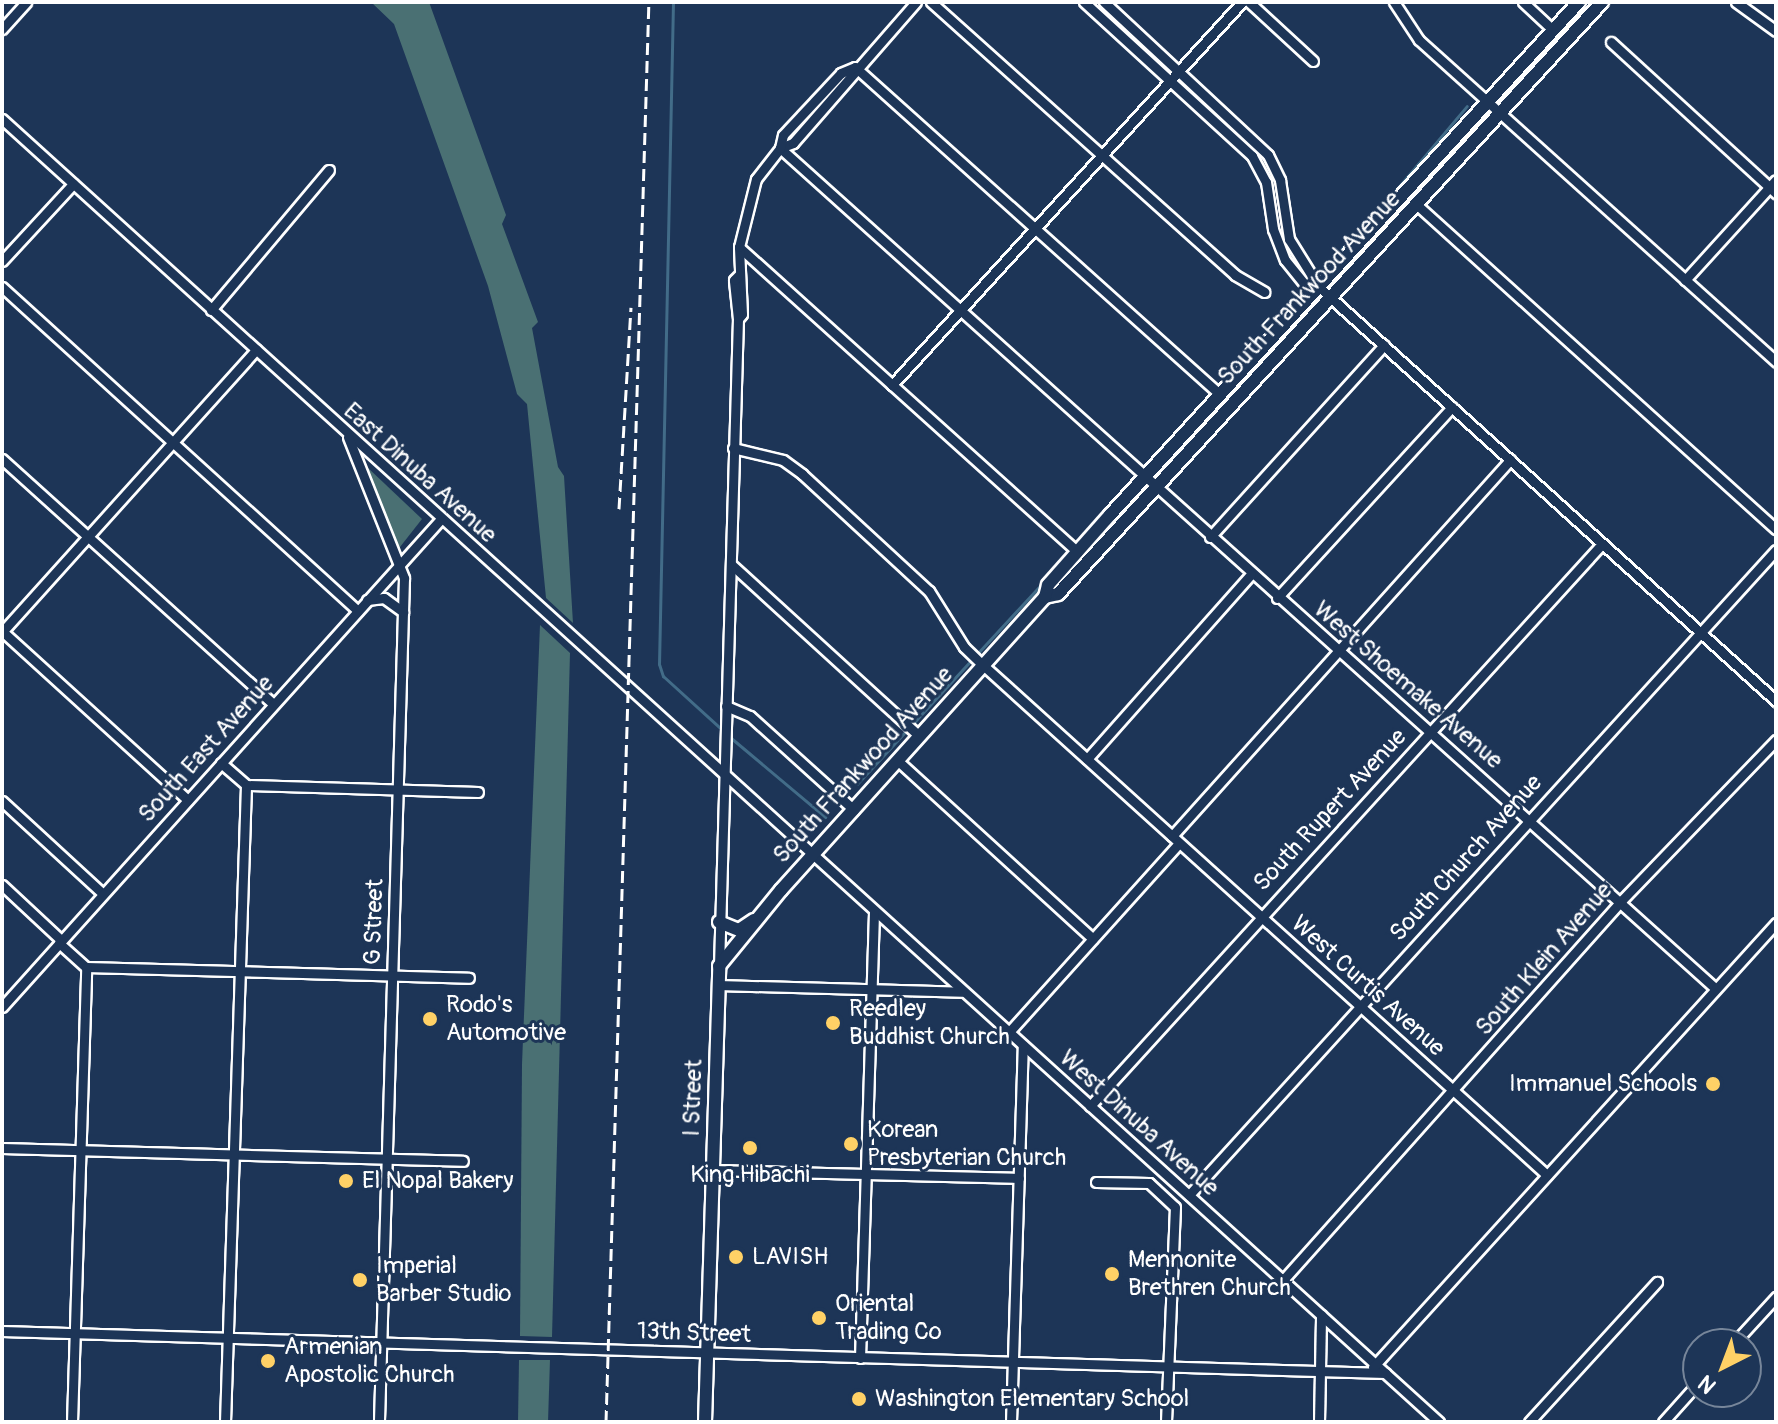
<!DOCTYPE html>
<style>
body{margin:0}
#map{position:relative;width:1778px;height:1424px;overflow:hidden;background:#1d3557;font-family:Pangolin,sans-serif}
div>[style]{position:absolute}
[style*='--x']{left:calc(var(--x)*1px);top:calc(var(--y)*1px);width:calc(var(--w)*1px);rotate:calc(var(--a)*1deg)}
.green>*{inset:0;background:#4a7073}
.stream>*{height:3px;margin:-1.5px;padding:0 1.5px;transform-origin:1.5px;border-radius:1.5px;background:#426c88}
.roads{filter:drop-shadow(2px 0 #fff) drop-shadow(-2px 0 #fff) drop-shadow(0 2px #fff) drop-shadow(0 -2px #fff)}
.minor>*{height:9px;margin:-4.5px;padding:0 4.5px;transform-origin:4.5px;border-radius:4.5px;background:#1d3557}
.major>*{height:12px;margin:-6px;padding:0 6px;transform-origin:6px;border-radius:6px;background:#1d3557}
.rail>*{height:3px;margin-top:-1.5px;transform-origin:0;background:repeating-linear-gradient(90deg,#fff 0 12px,transparent 0 18px)}
.dots>*{width:22px;height:22px;translate:-50% -50%;box-sizing:border-box;border:4px solid #1d3557;border-radius:50%}
span{translate:-50% -50%;white-space:nowrap;text-align:center;line-height:1.15;-webkit-text-stroke:6px #1d3557;paint-order:stroke}
.street-label{font-size:24px;color:#fff}
.poi-label{font-size:24px;color:#fff}
.left{translate:0 -50%;text-align:left}
.right{translate:-100% -50%;text-align:right}
.frame{position:absolute;inset:0;border:4px solid #fff;pointer-events:none}
.north{position:absolute;left:1682px;top:1328px;width:80px;height:80px;box-sizing:border-box;background:#1d3557;border:2px solid #77869a;border-radius:50%;rotate:222deg;font-size:22px;font-weight:700;line-height:32px;text-align:center;color:#fff}
.north::after{content:'';display:block;margin:auto;width:28px;height:36px;background:#ffd166;clip-path:polygon(50% 0,100% 100%,50% 72%,0 100%)}
</style>
<div id="map">
<div class="green">
<div style="clip-path:polygon(371px 2px,429px 2px,506px 215px,502px 224px,538px 322px,532px 328px,558px 467px,564px 476px,573px 623px,546px 598px,527px 404px,517px 394px,488px 286px,394px 24px)"></div>
<div style="clip-path:polygon(367px 467px,422px 519px,400px 547px,396px 545px)"></div>
<div style="clip-path:polygon(540px 625px,570px 653px,552px 1337px,520px 1336px,522px 1064px)"></div>
<div style="clip-path:polygon(519px 1360px,550px 1360px,548px 1422px,518px 1422px)"></div>
</div>
<div class="stream">
<div style="--x:673;--y:2;--w:662;--a:91.21"></div>
<div style="--x:659;--y:664;--w:13;--a:72"></div>
<div style="--x:663;--y:676;--w:76;--a:42.3"></div>
<div style="--x:1327;--y:263;--w:57;--a:-44.3"></div>
<div style="--x:1368;--y:223;--w:153;--a:-49.8"></div>
<div style="--x:1239;--y:365;--w:85;--a:-49.8"></div>
<div style="--x:731;--y:738;--w:123;--a:40"></div>
<div style="--x:857;--y:784;--w:276;--a:-47.3"></div>
</div>
<div class="roads">
<div class="minor">
<div style="--x:931;--y:2;--w:409;--a:41.9"></div>
<div style="--x:1235;--y:275;--w:34;--a:30"></div>
<div style="--x:1084;--y:2;--w:228;--a:42.5"></div>
<div style="--x:1252;--y:156;--w:30;--a:62"></div>
<div style="--x:1266;--y:182;--w:48;--a:81.5"></div>
<div style="--x:1273;--y:229;--w:33;--a:69"></div>
<div style="--x:1285;--y:260;--w:32;--a:51"></div>
<div style="--x:1305;--y:285;--w:14;--a:8"></div>
<div style="--x:1104;--y:2;--w:224;--a:43"></div>
<div style="--x:1268;--y:155;--w:28;--a:64"></div>
<div style="--x:1280;--y:180;--w:60;--a:81.3"></div>
<div style="--x:1289;--y:239;--w:57;--a:58"></div>
<div style="--x:1319;--y:287;--w:617;--a:42.17"></div>
<div style="--x:1249;--y:2;--w:87;--a:42.7"></div>
<div style="--x:1394;--y:2;--w:45;--a:56.7"></div>
<div style="--x:1419;--y:40;--w:481;--a:42"></div>
<div style="--x:1523;--y:2;--w:41;--a:43"></div>
<div style="--x:1736;--y:2;--w:49;--a:35.9"></div>
<div style="--x:2;--y:29;--w:36;--a:-48"></div>
<div style="--x:1611;--y:42;--w:224;--a:42.5"></div>
<div style="--x:855;--y:67;--w:491;--a:41.9"></div>
<div style="--x:2;--y:119;--w:1940;--a:42.2"></div>
<div style="--x:780;--y:148;--w:1257;--a:41.94"></div>
<div style="--x:780;--y:148;--w:14;--a:-21"></div>
<div style="--x:793;--y:143;--w:187;--a:-48.9"></div>
<div style="--x:1416;--y:204;--w:485;--a:42.1"></div>
<div style="--x:739;--y:247;--w:456;--a:42"></div>
<div style="--x:2;--y:261;--w:105;--a:-47.3"></div>
<div style="--x:1685;--y:280;--w:135;--a:-47.7"></div>
<div style="--x:2;--y:287;--w:481;--a:42.3"></div>
<div style="--x:211;--y:310;--w:183;--a:-49.9"></div>
<div style="--x:738;--y:319;--w:6;--a:-51"></div>
<div style="--x:742;--y:314;--w:67;--a:-92.6"></div>
<div style="--x:739;--y:247;--w:70;--a:-76"></div>
<div style="--x:756;--y:179;--w:39;--a:-52"></div>
<div style="--x:780;--y:148;--w:13;--a:-77"></div>
<div style="--x:783;--y:135;--w:85;--a:-46.9"></div>
<div style="--x:841;--y:73;--w:15;--a:-23"></div>
<div style="--x:892;--y:385;--w:519;--a:-47.58"></div>
<div style="--x:348;--y:437;--w:152;--a:68.3"></div>
<div style="--x:404;--y:578;--w:844;--a:91.7"></div>
<div style="--x:733;--y:448;--w:51;--a:13.5"></div>
<div style="--x:783;--y:460;--w:24;--a:36"></div>
<div style="--x:802;--y:474;--w:173;--a:42.7"></div>
<div style="--x:929;--y:591;--w:66;--a:58"></div>
<div style="--x:964;--y:647;--w:28;--a:44"></div>
<div style="--x:984;--y:666;--w:759;--a:42.12"></div>
<div style="--x:2;--y:459;--w:365;--a:42.1"></div>
<div style="--x:1210;--y:537;--w:259;--a:-47.8"></div>
<div style="--x:732;--y:565;--w:253;--a:42.4"></div>
<div style="--x:1277;--y:598;--w:259;--a:-47.5"></div>
<div style="--x:367;--y:600;--w:17;--a:-7"></div>
<div style="--x:384;--y:598;--w:24;--a:36"></div>
<div style="--x:2;--y:631;--w:251;--a:42.3"></div>
<div style="--x:2;--y:632;--w:380;--a:-48"></div>
<div style="--x:726;--y:706;--w:26;--a:23"></div>
<div style="--x:750;--y:716;--w:140;--a:42.1"></div>
<div style="--x:1087;--y:759;--w:247;--a:-48.4"></div>
<div style="--x:897;--y:760;--w:265;--a:42.4"></div>
<div style="--x:221;--y:763;--w:33;--a:41"></div>
<div style="--x:246;--y:785;--w:232;--a:1.7"></div>
<div style="--x:2;--y:801;--w:137;--a:42.6"></div>
<div style="--x:1172;--y:836;--w:506;--a:-48.05"></div>
<div style="--x:2;--y:885;--w:81;--a:43"></div>
<div style="--x:59;--y:943;--w:36;--a:42"></div>
<div style="--x:86;--y:967;--w:383;--a:1.6"></div>
<div style="--x:719;--y:966;--w:647;--a:-88.32"></div>
<div style="--x:738;--y:319;--w:39;--a:-96"></div>
<div style="--x:734;--y:280;--w:7;--a:-45"></div>
<div style="--x:718;--y:985;--w:244;--a:1.6"></div>
<div style="--x:2;--y:1007;--w:656;--a:-48.03"></div>
<div style="--x:1009;--y:1032;--w:254;--a:-48"></div>
<div style="--x:1090;--y:1106;--w:760;--a:-47.67"></div>
<div style="--x:2;--y:1148;--w:461;--a:1.6"></div>
<div style="--x:713;--y:1170;--w:306;--a:1.5"></div>
<div style="--x:1096;--y:1182;--w:53;--a:1.1"></div>
<div style="--x:1149;--y:1183;--w:35;--a:43"></div>
<div style="--x:1175;--y:1207;--w:215;--a:92.4"></div>
<div style="--x:1189;--y:1195;--w:872;--a:-47.7"></div>
<div style="--x:1283;--y:1280;--w:509;--a:-48.26"></div>
<div style="--x:1622;--y:900;--w:222;--a:-46.1"></div>
<div style="--x:2;--y:1331;--w:1384;--a:1.74"></div>
<div style="--x:1733;--y:1344;--w:64;--a:-47.5"></div>
<div style="--x:860;--y:1358;--w:447;--a:-88.2"></div>
<div style="--x:1373;--y:1367;--w:600;--a:-47.77"></div>
<div style="--x:72;--y:1422;--w:455;--a:-88.2"></div>
<div style="--x:225;--y:1422;--w:637;--a:-88.11"></div>
<div style="--x:1011;--y:1422;--w:377;--a:-88.2"></div>
<div style="--x:1319;--y:1422;--w:107;--a:-88.9"></div>
<div style="--x:1529;--y:1422;--w:190;--a:-47.6"></div>
<div style="--x:1663;--y:1422;--w:52;--a:-48.1"></div>
</div>
<div class="major">
<div style="--x:1045;--y:597;--w:13;--a:-13"></div>
<div style="--x:1058;--y:594;--w:804;--a:-47.42"></div>
<div style="--x:719;--y:922;--w:22;--a:22"></div>
<div style="--x:739;--y:930;--w:18;--a:-34"></div>
<div style="--x:705;--y:1422;--w:456;--a:-88.2"></div>
<div style="--x:719;--y:966;--w:98;--a:-50.8"></div>
<div style="--x:781;--y:890;--w:394;--a:-48"></div>
<div style="--x:1045;--y:597;--w:12;--a:-76"></div>
<div style="--x:1048;--y:585;--w:94;--a:-48.5"></div>
<div style="--x:1110;--y:515;--w:695;--a:-47.57"></div>
</div>
</div>
<div class="rail">
<div style="--x:619;--y:509;--w:202;--a:-86.6"></div>
<div style="--x:606;--y:1422;--w:1421;--a:-88.27"></div>
</div>
<div class="dots">
<div style="left:430px;top:1019px;background:#ffd166"></div>
<div style="left:833px;top:1023px;background:#ffd166"></div>
<div style="left:1713px;top:1084px;background:#ffd166"></div>
<div style="left:851px;top:1144px;background:#ffd166"></div>
<div style="left:750px;top:1148px;background:#ffd166"></div>
<div style="left:346px;top:1181px;background:#ffd166"></div>
<div style="left:736px;top:1257px;background:#ffd166"></div>
<div style="left:1112px;top:1274px;background:#ffd166"></div>
<div style="left:360px;top:1280px;background:#ffd166"></div>
<div style="left:819px;top:1318px;background:#ffd166"></div>
<div style="left:268px;top:1361px;background:#ffd166"></div>
<div style="left:859px;top:1399px;background:#ffd166"></div>
</div>
<div class="street-label">
<span style="left:1309px;top:288px;rotate:-47deg">South Frankwood Avenue</span>
<span style="left:420px;top:473px;rotate:42deg">East Dinuba Avenue</span>
<span style="left:1408px;top:685px;rotate:41deg">West Shoemake Avenue</span>
<span style="left:206px;top:749px;rotate:-48deg">South East Avenue</span>
<span style="left:863px;top:765px;rotate:-48deg">South Frankwood Avenue</span>
<span style="left:1330px;top:810px;rotate:-47deg">South Rupert Avenue</span>
<span style="left:1466px;top:858px;rotate:-48deg">South Church Avenue</span>
<span style="left:374px;top:922px;rotate:-88deg">G Street</span>
<span style="left:1544px;top:959px;rotate:-49deg">South Klein Avenue</span>
<span style="left:1368px;top:986px;rotate:42deg">West Curtis Avenue</span>
<span style="left:693px;top:1098px;rotate:-88deg">I Street</span>
<span style="left:1139px;top:1123px;rotate:42deg">West Dinuba Avenue</span>
<span style="left:694px;top:1333px;rotate:2deg">13th Street</span>
</div>
<div class="poi-label">
<span class="left" style="left:446px;top:1019px">Rodo's<br>Automotive</span>
<span class="left" style="left:849px;top:1023px">Reedley<br>Buddhist Church</span>
<span class="right" style="left:1697px;top:1084px">Immanuel Schools</span>
<span class="left" style="left:867px;top:1144px">Korean<br>Presbyterian Church</span>
<span style="left:750px;top:1175px">King Hibachi</span>
<span class="left" style="left:362px;top:1181px">El Nopal Bakery</span>
<span class="left" style="left:752px;top:1257px">LAVISH</span>
<span class="left" style="left:1128px;top:1274px">Mennonite<br>Brethren Church</span>
<span class="left" style="left:376px;top:1280px">Imperial<br>Barber Studio</span>
<span class="left" style="left:835px;top:1318px">Oriental<br>Trading Co</span>
<span class="left" style="left:284px;top:1361px">Armenian<br>Apostolic Church</span>
<span class="left" style="left:875px;top:1399px">Washington Elementary School</span>
</div>
<div class="frame"></div>
<div class="north">N</div>
</div>
